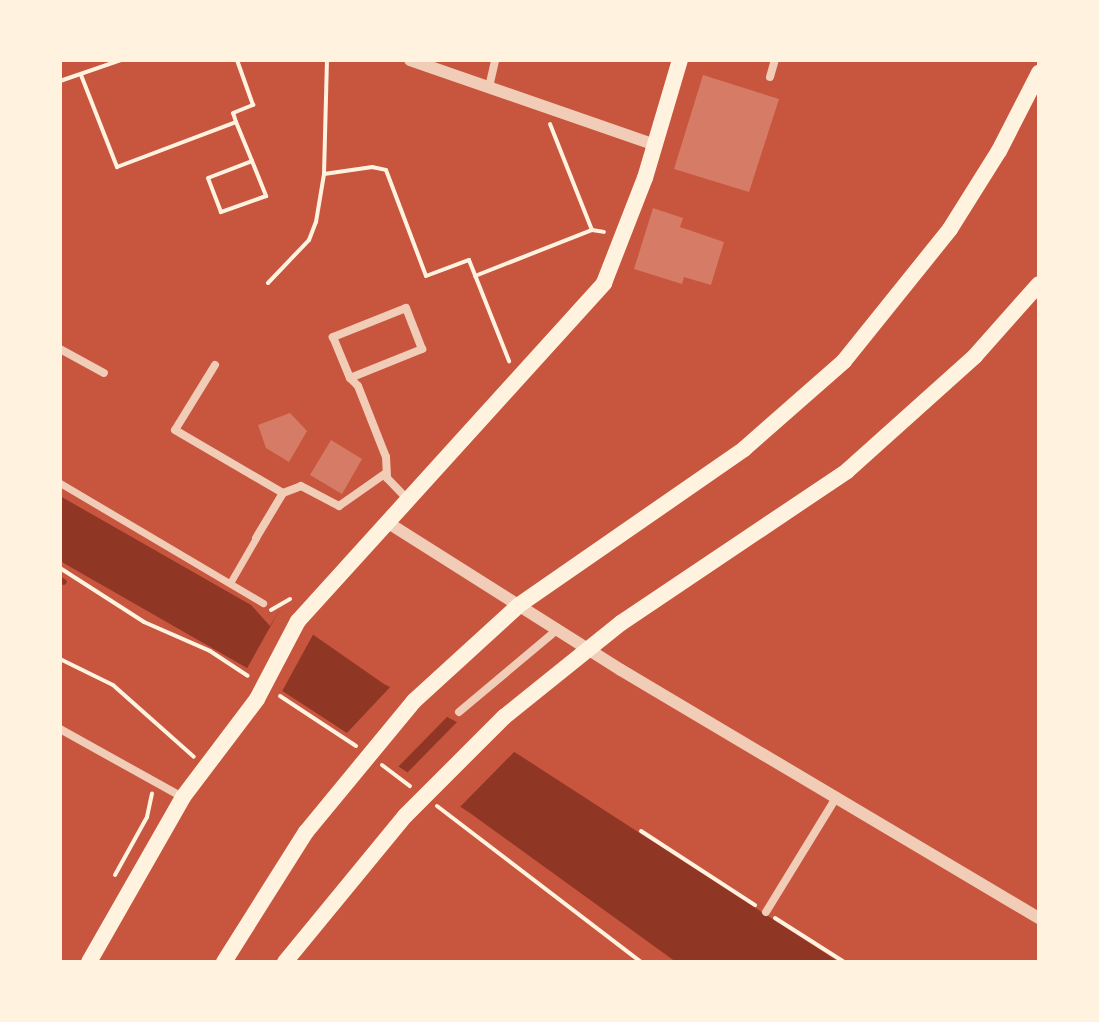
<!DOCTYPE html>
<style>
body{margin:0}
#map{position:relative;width:1099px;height:1022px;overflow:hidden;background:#c8553d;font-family:Montserrat,sans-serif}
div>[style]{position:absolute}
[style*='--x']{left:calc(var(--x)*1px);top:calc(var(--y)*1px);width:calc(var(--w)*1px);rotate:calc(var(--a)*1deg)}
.water>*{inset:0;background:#8f3625}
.pier>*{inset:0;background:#c8553d}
.stream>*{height:6px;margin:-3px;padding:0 3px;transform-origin:3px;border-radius:3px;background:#8f3625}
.building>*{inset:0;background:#d67c66}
.path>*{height:4px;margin:-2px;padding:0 2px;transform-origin:2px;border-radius:2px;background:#fff3e0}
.pedestrian>*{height:7px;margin:-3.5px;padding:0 3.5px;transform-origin:3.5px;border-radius:3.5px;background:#f1ccb7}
.minor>*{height:8px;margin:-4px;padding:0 4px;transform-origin:4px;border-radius:4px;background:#f1ccb7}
.tertiary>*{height:12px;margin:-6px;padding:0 6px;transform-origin:6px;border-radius:6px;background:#f1ccb7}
.primary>*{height:16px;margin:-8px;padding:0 8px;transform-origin:8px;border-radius:8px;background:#fff3e0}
.trunk>*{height:16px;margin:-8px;padding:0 8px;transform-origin:8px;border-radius:8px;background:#fff3e0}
span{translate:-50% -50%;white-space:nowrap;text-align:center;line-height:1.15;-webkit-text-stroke:6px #fff3e0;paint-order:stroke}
.frame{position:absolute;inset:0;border:62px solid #fff3e0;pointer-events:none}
</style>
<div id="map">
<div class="water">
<div style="clip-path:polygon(60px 496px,251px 605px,270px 626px,279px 611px,384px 684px,516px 753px,839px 962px,676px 962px,470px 813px,247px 668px,60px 561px)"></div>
</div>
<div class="pier">
<div style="clip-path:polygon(279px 611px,315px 631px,280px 695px,245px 672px)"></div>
<div style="clip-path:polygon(393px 684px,450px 714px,395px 770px,344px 736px)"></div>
<div style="clip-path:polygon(460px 719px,517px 749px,457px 810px,404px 776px)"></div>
</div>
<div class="stream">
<div style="--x:60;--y:580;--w:4;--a:27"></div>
</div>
<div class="building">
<div style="clip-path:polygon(703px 75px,779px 99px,749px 192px,674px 169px)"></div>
<div style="clip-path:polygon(653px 208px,683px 218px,680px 227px,724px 242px,711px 285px,684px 277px,682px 284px,634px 269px)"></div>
<div style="clip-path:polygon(290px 413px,307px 431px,289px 462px,266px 448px,258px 425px)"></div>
<div style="clip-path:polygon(331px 440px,362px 459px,342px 494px,310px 475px)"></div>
</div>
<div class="path">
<div style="--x:81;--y:75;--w:99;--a:68.6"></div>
<div style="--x:117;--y:167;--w:127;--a:-20.7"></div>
<div style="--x:236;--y:122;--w:9;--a:-108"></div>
<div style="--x:233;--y:113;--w:22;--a:-22"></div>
<div style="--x:253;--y:105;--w:48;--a:-109.6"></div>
<div style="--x:60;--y:81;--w:65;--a:-19"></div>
<div style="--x:236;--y:122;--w:42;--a:67.7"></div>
<div style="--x:252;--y:161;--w:38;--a:68"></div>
<div style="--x:266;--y:196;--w:48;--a:160.4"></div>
<div style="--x:221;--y:212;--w:36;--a:-111"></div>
<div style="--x:208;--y:178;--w:47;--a:-21.1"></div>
<div style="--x:550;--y:124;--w:114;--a:68.4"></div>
<div style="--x:324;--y:174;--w:49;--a:-8.3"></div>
<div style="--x:372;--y:167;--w:14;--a:12"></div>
<div style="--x:386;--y:170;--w:113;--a:69.3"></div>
<div style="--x:426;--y:276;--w:46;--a:-20.4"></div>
<div style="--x:469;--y:260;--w:109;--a:68.4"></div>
<div style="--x:475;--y:276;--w:126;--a:-21.5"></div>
<div style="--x:592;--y:230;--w:12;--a:9"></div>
<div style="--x:268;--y:283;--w:59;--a:-46.4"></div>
<div style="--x:309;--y:240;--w:19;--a:-69"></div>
<div style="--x:316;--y:222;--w:49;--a:-80.5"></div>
<div style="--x:324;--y:174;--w:114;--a:-88.5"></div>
<div style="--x:60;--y:568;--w:100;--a:32.7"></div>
<div style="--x:144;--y:622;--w:72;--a:23.7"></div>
<div style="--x:210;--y:651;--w:45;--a:33.3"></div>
<div style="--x:271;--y:610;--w:22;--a:-30"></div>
<div style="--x:60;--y:659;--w:59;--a:26.1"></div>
<div style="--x:113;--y:685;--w:108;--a:41.6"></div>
<div style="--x:280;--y:696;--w:91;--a:33.3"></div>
<div style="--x:382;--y:765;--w:35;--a:37"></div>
<div style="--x:437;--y:806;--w:257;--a:37.4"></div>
<div style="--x:641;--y:831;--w:136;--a:33"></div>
<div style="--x:115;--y:875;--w:66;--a:-61.1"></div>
<div style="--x:147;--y:817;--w:24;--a:-78"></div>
<div style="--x:775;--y:918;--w:82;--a:32.5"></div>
</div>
<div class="pedestrian">
<div style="--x:60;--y:483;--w:236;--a:30.6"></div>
<div style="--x:230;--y:583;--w:52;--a:-60"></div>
</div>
<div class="minor">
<div style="--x:770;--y:77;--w:18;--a:-74"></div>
<div style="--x:489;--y:87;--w:28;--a:-77"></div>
<div style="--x:60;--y:349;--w:50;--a:28.6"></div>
<div style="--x:215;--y:365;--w:76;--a:121.6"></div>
<div style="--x:175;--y:430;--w:125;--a:30.3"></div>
<div style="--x:283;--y:493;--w:19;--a:-21"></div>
<div style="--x:301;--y:486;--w:43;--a:27.8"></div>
<div style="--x:339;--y:506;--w:57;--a:-35.1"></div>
<div style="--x:350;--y:378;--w:78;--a:-21.9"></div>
<div style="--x:422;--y:349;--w:44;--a:-111.3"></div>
<div style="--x:406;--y:308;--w:79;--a:158.3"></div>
<div style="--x:333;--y:337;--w:44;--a:67.5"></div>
<div style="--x:350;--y:378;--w:11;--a:45"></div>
<div style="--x:358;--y:386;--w:76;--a:68.5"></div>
<div style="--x:386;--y:457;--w:21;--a:87"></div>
<div style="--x:387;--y:478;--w:32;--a:46"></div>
<div style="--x:256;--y:538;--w:52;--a:-59"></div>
<div style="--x:459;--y:712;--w:129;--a:-40"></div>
<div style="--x:60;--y:729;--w:140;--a:29.1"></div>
<div style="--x:766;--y:912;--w:136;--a:-58.5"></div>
</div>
<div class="tertiary">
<div style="--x:410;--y:60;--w:260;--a:19.1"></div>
<div style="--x:390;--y:524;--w:273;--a:32.3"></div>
<div style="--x:621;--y:670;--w:486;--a:30.7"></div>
</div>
<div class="primary">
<div style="--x:89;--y:962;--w:190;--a:-60.3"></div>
<div style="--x:183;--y:797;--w:123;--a:-52.9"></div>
<div style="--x:257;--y:699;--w:88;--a:-62.3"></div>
<div style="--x:298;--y:621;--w:456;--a:-47.8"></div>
<div style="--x:604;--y:283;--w:113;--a:-68.7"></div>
<div style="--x:645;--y:178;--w:123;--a:-73.5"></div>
</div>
<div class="trunk">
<div style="--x:224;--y:962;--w:154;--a:-57.8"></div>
<div style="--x:306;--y:832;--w:170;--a:-50.5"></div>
<div style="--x:414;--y:701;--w:142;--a:-42.4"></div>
<div style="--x:519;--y:605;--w:274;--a:-34.7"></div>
<div style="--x:744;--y:449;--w:133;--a:-41.3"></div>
<div style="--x:844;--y:361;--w:169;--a:-51.2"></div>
<div style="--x:950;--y:229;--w:92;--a:-57.9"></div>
<div style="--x:999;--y:151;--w:88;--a:-62.9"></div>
<div style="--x:285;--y:962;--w:189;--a:-50.6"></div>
<div style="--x:405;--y:816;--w:140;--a:-45"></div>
<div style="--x:504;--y:717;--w:150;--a:-38.8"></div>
<div style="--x:621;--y:623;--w:272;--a:-33.9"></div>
<div style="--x:847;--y:471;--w:172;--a:-41.9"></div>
<div style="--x:975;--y:356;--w:96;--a:-48.4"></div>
</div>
<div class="frame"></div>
</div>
